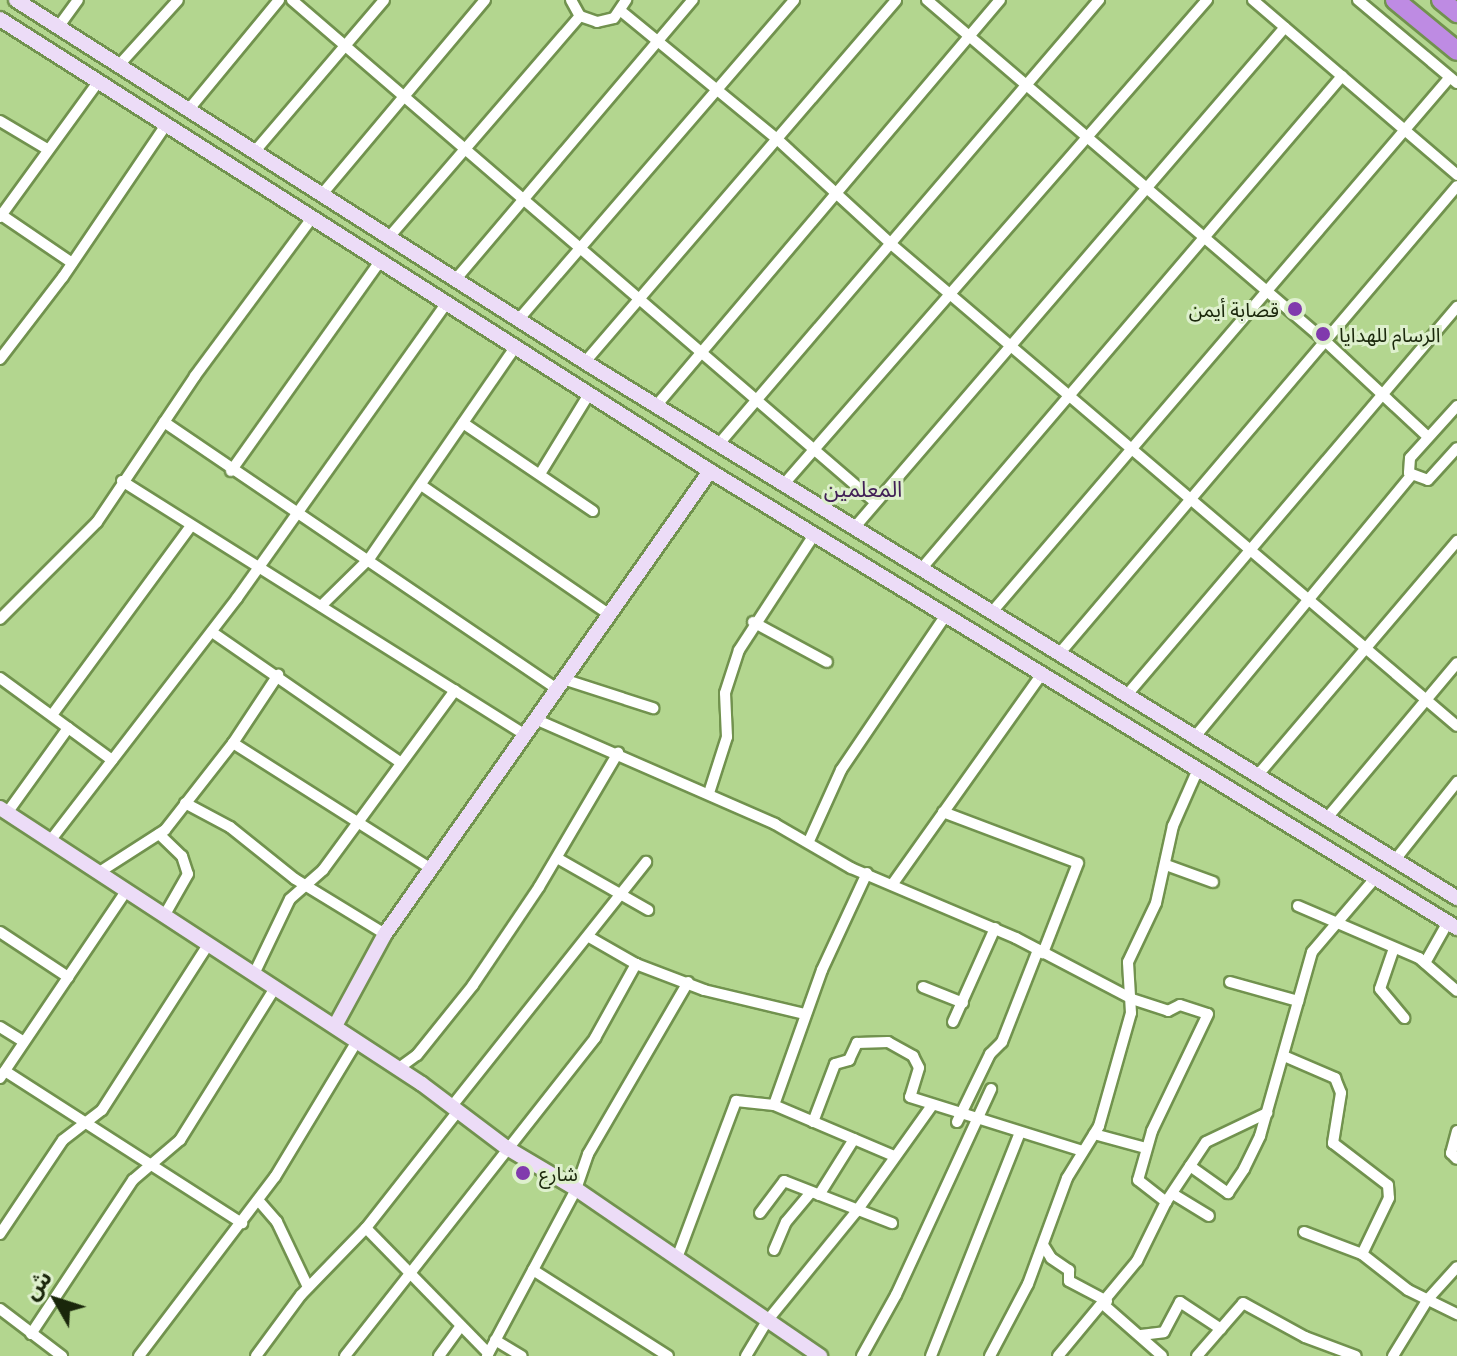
<!DOCTYPE html>
<meta charset="utf-8">
<style>
body{margin:0}
#map{position:relative;width:1457px;height:1356px;overflow:hidden;background:#b3d68f;font-family:Ubuntu,"Noto Sans Arabic",sans-serif}
div>[style]{position:absolute}
[style*='--x']{left:calc(var(--x)*1px);top:calc(var(--y)*1px);width:calc(var(--w)*1px);rotate:calc(var(--a)*1deg)}
.roads{filter:drop-shadow(2px 0 #71924e) drop-shadow(-2px 0 #71924e) drop-shadow(0 2px #71924e) drop-shadow(0 -2px #71924e)}
.street>*{height:10px;margin:-5px;padding:0 5px;transform-origin:5px;border-radius:5px;background:#fff}
.secondary>*{height:14px;margin:-7px;padding:0 7px;transform-origin:7px;border-radius:7px;background:#ecdcf7}
.highway>*{height:18px;margin:-9px;padding:0 9px;transform-origin:9px;border-radius:9px;background:#be8be3}
.dots>*{width:22px;height:22px;translate:-50% -50%;box-sizing:border-box;border:4px solid #def0cd;border-radius:50%}
span{translate:-50% -50%;white-space:nowrap;text-align:center;line-height:1.15;-webkit-text-stroke:6px #def0cd;paint-order:stroke}
.poi-label{font-size:20px;color:#1a270b}
.right{translate:-100% -50%;text-align:right}
.left{translate:0 -50%;text-align:left}
.neighbourhood-label{font-size:22px;color:#422057}
.north{position:absolute;left:16px;top:1260px;width:80px;height:80px;-webkit-text-stroke:6px #def0cd;paint-order:stroke;rotate:309deg;font-size:22px;font-weight:700;line-height:32px;text-align:center;color:#1a270b}
.north::after{content:'';display:block;margin:auto;width:28px;height:36px;background:#1a270b;clip-path:polygon(50% 0,100% 100%,50% 72%,0 100%)}
</style>
<div id="map">
<div class="roads">
<div class="street">
<div style="--x:292;--y:0;--w:769;--a:40.73"></div>
<div style="--x:571;--y:0;--w:18;--a:61"></div>
<div style="--x:580;--y:16;--w:18;--a:19"></div>
<div style="--x:597;--y:22;--w:17;--a:-13"></div>
<div style="--x:614;--y:18;--w:22;--a:-56"></div>
<div style="--x:927;--y:0;--w:523;--a:40.58"></div>
<div style="--x:1324;--y:340;--w:141;--a:43"></div>
<div style="--x:1253;--y:0;--w:269;--a:40.6"></div>
<div style="--x:1358;--y:0;--w:129;--a:40"></div>
<div style="--x:621;--y:11;--w:202;--a:39.4"></div>
<div style="--x:777;--y:139;--w:155;--a:42.6"></div>
<div style="--x:891;--y:244;--w:743;--a:40.42"></div>
<div style="--x:59;--y:26;--w:32;--a:-54"></div>
<div style="--x:120;--y:64;--w:86;--a:-47.8"></div>
<div style="--x:190;--y:108;--w:140;--a:-50.5"></div>
<div style="--x:0;--y:121;--w:55;--a:30.8"></div>
<div style="--x:256;--y:150;--w:197;--a:-49.5"></div>
<div style="--x:323;--y:193;--w:252;--a:-50"></div>
<div style="--x:0;--y:214;--w:87;--a:34.2"></div>
<div style="--x:0;--y:217;--w:167;--a:-54"></div>
<div style="--x:390;--y:236;--w:291;--a:-49.2"></div>
<div style="--x:456;--y:279;--w:366;--a:-49.7"></div>
<div style="--x:519;--y:319;--w:421;--a:-49.2"></div>
<div style="--x:0;--y:359;--w:103;--a:-52.5"></div>
<div style="--x:63;--y:277;--w:184;--a:-55.9"></div>
<div style="--x:585;--y:362;--w:477;--a:-49.3"></div>
<div style="--x:656;--y:406;--w:532;--a:-49.73"></div>
<div style="--x:1457;--y:406;--w:70;--a:132.1"></div>
<div style="--x:1410;--y:458;--w:15;--a:94"></div>
<div style="--x:1409;--y:473;--w:20;--a:20"></div>
<div style="--x:1428;--y:480;--w:43;--a:-47.8"></div>
<div style="--x:164;--y:422;--w:474;--a:34.2"></div>
<div style="--x:463;--y:423;--w:157;--a:34.1"></div>
<div style="--x:718;--y:445;--w:586;--a:-49.43"></div>
<div style="--x:231;--y:471;--w:257;--a:-54.6"></div>
<div style="--x:540;--y:474;--w:94;--a:-58.5"></div>
<div style="--x:122;--y:481;--w:474;--a:32.2"></div>
<div style="--x:784;--y:484;--w:643;--a:-48.85"></div>
<div style="--x:421;--y:485;--w:226;--a:34.5"></div>
<div style="--x:855;--y:527;--w:659;--a:-49.3"></div>
<div style="--x:922;--y:568;--w:647;--a:-49.51"></div>
<div style="--x:321;--y:606;--w:67;--a:-44.4"></div>
<div style="--x:369;--y:559;--w:257;--a:-55.4"></div>
<div style="--x:992;--y:612;--w:704;--a:-49.43"></div>
<div style="--x:0;--y:619;--w:137;--a:-45"></div>
<div style="--x:97;--y:522;--w:176;--a:-56.1"></div>
<div style="--x:195;--y:376;--w:197;--a:-53.5"></div>
<div style="--x:753;--y:622;--w:84;--a:28.4"></div>
<div style="--x:212;--y:632;--w:230;--a:34.7"></div>
<div style="--x:1059;--y:654;--w:614;--a:-49.62"></div>
<div style="--x:0;--y:678;--w:139;--a:36.2"></div>
<div style="--x:563;--y:679;--w:95;--a:17.9"></div>
<div style="--x:1126;--y:696;--w:511;--a:-49.61"></div>
<div style="--x:52;--y:715;--w:233;--a:-53.7"></div>
<div style="--x:535;--y:719;--w:262;--a:23.6"></div>
<div style="--x:775;--y:824;--w:88;--a:30.1"></div>
<div style="--x:851;--y:868;--w:179;--a:23"></div>
<div style="--x:1016;--y:938;--w:131;--a:27.7"></div>
<div style="--x:1132;--y:999;--w:38;--a:18"></div>
<div style="--x:1168;--y:1011;--w:13;--a:-27"></div>
<div style="--x:1180;--y:1005;--w:29;--a:18"></div>
<div style="--x:1208;--y:1014;--w:130;--a:115.6"></div>
<div style="--x:1152;--y:1131;--w:51;--a:105.9"></div>
<div style="--x:1138;--y:1180;--w:36;--a:38"></div>
<div style="--x:1194;--y:738;--w:340;--a:-50.4"></div>
<div style="--x:233;--y:743;--w:233;--a:32.4"></div>
<div style="--x:1257;--y:776;--w:309;--a:-49.6"></div>
<div style="--x:709;--y:793;--w:59;--a:-72.2"></div>
<div style="--x:727;--y:737;--w:44;--a:-92.6"></div>
<div style="--x:725;--y:693;--w:45;--a:-72"></div>
<div style="--x:739;--y:650;--w:137;--a:-56.9"></div>
<div style="--x:185;--y:803;--w:51;--a:28.1"></div>
<div style="--x:230;--y:827;--w:83;--a:38.7"></div>
<div style="--x:295;--y:879;--w:105;--a:31.4"></div>
<div style="--x:943;--y:812;--w:144;--a:20.7"></div>
<div style="--x:1078;--y:863;--w:97;--a:111.3"></div>
<div style="--x:7;--y:813;--w:105;--a:-54.3"></div>
<div style="--x:1327;--y:818;--w:202;--a:-50"></div>
<div style="--x:159;--y:834;--w:32;--a:44"></div>
<div style="--x:182;--y:856;--w:19;--a:72"></div>
<div style="--x:188;--y:874;--w:48;--a:119.7"></div>
<div style="--x:50;--y:841;--w:307;--a:-52.4"></div>
<div style="--x:237;--y:598;--w:361;--a:-54.6"></div>
<div style="--x:809;--y:841;--w:78;--a:-65.7"></div>
<div style="--x:841;--y:770;--w:187;--a:-55.9"></div>
<div style="--x:557;--y:858;--w:105;--a:29.7"></div>
<div style="--x:1395;--y:860;--w:100;--a:-51.5"></div>
<div style="--x:1166;--y:865;--w:50;--a:19.9"></div>
<div style="--x:98;--y:873;--w:80;--a:-32.7"></div>
<div style="--x:165;--y:830;--w:110;--a:-52"></div>
<div style="--x:233;--y:743;--w:82;--a:-56.5"></div>
<div style="--x:867;--y:873;--w:107;--a:114.9"></div>
<div style="--x:822;--y:970;--w:143;--a:109.6"></div>
<div style="--x:774;--y:1105;--w:130;--a:23"></div>
<div style="--x:894;--y:882;--w:255;--a:-54.6"></div>
<div style="--x:1298;--y:906;--w:132;--a:23.3"></div>
<div style="--x:1419;--y:958;--w:50;--a:41"></div>
<div style="--x:0;--y:932;--w:82;--a:33.5"></div>
<div style="--x:589;--y:937;--w:54;--a:29.9"></div>
<div style="--x:636;--y:964;--w:73;--a:20.9"></div>
<div style="--x:704;--y:990;--w:104;--a:13.4"></div>
<div style="--x:1394;--y:948;--w:43;--a:108.9"></div>
<div style="--x:1380;--y:989;--w:38;--a:50"></div>
<div style="--x:1425;--y:963;--w:47;--a:-60.7"></div>
<div style="--x:254;--y:974;--w:83;--a:-64.4"></div>
<div style="--x:290;--y:899;--w:44;--a:-41.3"></div>
<div style="--x:323;--y:870;--w:223;--a:-53.7"></div>
<div style="--x:1230;--y:982;--w:71;--a:15.6"></div>
<div style="--x:923;--y:987;--w:43;--a:21.8"></div>
<div style="--x:953;--y:1022;--w:103;--a:-65.9"></div>
<div style="--x:0;--y:1027;--w:28;--a:32"></div>
<div style="--x:1284;--y:1056;--w:56;--a:23.3"></div>
<div style="--x:1335;--y:1078;--w:16;--a:68"></div>
<div style="--x:1341;--y:1093;--w:51;--a:99.1"></div>
<div style="--x:1333;--y:1143;--w:69;--a:37.4"></div>
<div style="--x:1388;--y:1185;--w:13;--a:86"></div>
<div style="--x:1389;--y:1198;--w:62;--a:115.7"></div>
<div style="--x:1362;--y:1254;--w:58;--a:38"></div>
<div style="--x:1408;--y:1290;--w:55;--a:26.1"></div>
<div style="--x:399;--y:1068;--w:22;--a:-36"></div>
<div style="--x:417;--y:1055;--w:90;--a:-51.3"></div>
<div style="--x:473;--y:985;--w:118;--a:-56"></div>
<div style="--x:539;--y:887;--w:156;--a:-59.5"></div>
<div style="--x:5;--y:1071;--w:282;--a:32.7"></div>
<div style="--x:0;--y:1078;--w:225;--a:-56"></div>
<div style="--x:452;--y:1106;--w:312;--a:-51.5"></div>
<div style="--x:813;--y:1122;--w:62;--a:-69.2"></div>
<div style="--x:835;--y:1064;--w:15;--a:-16"></div>
<div style="--x:849;--y:1060;--w:19;--a:-65"></div>
<div style="--x:857;--y:1043;--w:31;--a:-2"></div>
<div style="--x:888;--y:1042;--w:29;--a:29"></div>
<div style="--x:913;--y:1056;--w:13;--a:63"></div>
<div style="--x:919;--y:1068;--w:30;--a:107"></div>
<div style="--x:910;--y:1097;--w:180;--a:17.4"></div>
<div style="--x:957;--y:1122;--w:76;--a:-64.1"></div>
<div style="--x:990;--y:1054;--w:17;--a:-45"></div>
<div style="--x:1002;--y:1042;--w:99;--a:-68.6"></div>
<div style="--x:1457;--y:1131;--w:23;--a:105"></div>
<div style="--x:1451;--y:1153;--w:8;--a:45"></div>
<div style="--x:1094;--y:1134;--w:54;--a:15.1"></div>
<div style="--x:1190;--y:1166;--w:47;--a:35.4"></div>
<div style="--x:1228;--y:1193;--w:29;--a:-56"></div>
<div style="--x:1244;--y:1169;--w:37;--a:-64"></div>
<div style="--x:1260;--y:1136;--w:191;--a:-74.2"></div>
<div style="--x:1312;--y:952;--w:99;--a:-49.5"></div>
<div style="--x:1173;--y:1194;--w:42;--a:31.4"></div>
<div style="--x:819;--y:1195;--w:66;--a:-58"></div>
<div style="--x:258;--y:1200;--w:29;--a:49"></div>
<div style="--x:277;--y:1222;--w:72;--a:64.5"></div>
<div style="--x:760;--y:1213;--w:40;--a:-53"></div>
<div style="--x:784;--y:1181;--w:116;--a:21.3"></div>
<div style="--x:366;--y:1228;--w:175;--a:45.7"></div>
<div style="--x:1304;--y:1232;--w:62;--a:20.8"></div>
<div style="--x:0;--y:1234;--w:113;--a:-56.2"></div>
<div style="--x:63;--y:1140;--w:49;--a:-37.6"></div>
<div style="--x:102;--y:1110;--w:196;--a:-57.3"></div>
<div style="--x:1043;--y:1245;--w:15;--a:58"></div>
<div style="--x:1051;--y:1258;--w:22;--a:34"></div>
<div style="--x:1069;--y:1270;--w:11;--a:90"></div>
<div style="--x:1069;--y:1281;--w:43;--a:27.8"></div>
<div style="--x:774;--y:1250;--w:30;--a:-67"></div>
<div style="--x:786;--y:1222;--w:39;--a:-50"></div>
<div style="--x:677;--y:1258;--w:168;--a:-69.4"></div>
<div style="--x:736;--y:1101;--w:38;--a:6"></div>
<div style="--x:533;--y:1270;--w:160;--a:32.5"></div>
<div style="--x:1104;--y:1305;--w:77;--a:41.3"></div>
<div style="--x:0;--y:1309;--w:78;--a:37.2"></div>
<div style="--x:31;--y:1334;--w:185;--a:-56.5"></div>
<div style="--x:133;--y:1180;--w:62;--a:-40.4"></div>
<div style="--x:180;--y:1140;--w:179;--a:-58"></div>
<div style="--x:1141;--y:1335;--w:23;--a:-7"></div>
<div style="--x:1164;--y:1332;--w:34;--a:-62"></div>
<div style="--x:1180;--y:1302;--w:49;--a:33.4"></div>
<div style="--x:495;--y:1340;--w:31;--a:31"></div>
<div style="--x:139;--y:1356;--w:225;--a:-52.8"></div>
<div style="--x:275;--y:1177;--w:159;--a:-58.9"></div>
<div style="--x:256;--y:1356;--w:76;--a:-53.6"></div>
<div style="--x:301;--y:1295;--w:93;--a:-45.9"></div>
<div style="--x:366;--y:1228;--w:149;--a:-51.8"></div>
<div style="--x:345;--y:1356;--w:405;--a:-51.8"></div>
<div style="--x:595;--y:1038;--w:85;--a:-61"></div>
<div style="--x:439;--y:1356;--w:34;--a:-54"></div>
<div style="--x:487;--y:1356;--w:189;--a:-61.9"></div>
<div style="--x:576;--y:1189;--w:37;--a:-71"></div>
<div style="--x:588;--y:1154;--w:199;--a:-59.8"></div>
<div style="--x:746;--y:1356;--w:41;--a:-59"></div>
<div style="--x:767;--y:1321;--w:141;--a:-50.8"></div>
<div style="--x:856;--y:1212;--w:129;--a:-54.5"></div>
<div style="--x:862;--y:1356;--w:70;--a:-60.9"></div>
<div style="--x:896;--y:1295;--w:227;--a:-65.2"></div>
<div style="--x:931;--y:1356;--w:238;--a:-68.3"></div>
<div style="--x:990;--y:1356;--w:81;--a:-62.2"></div>
<div style="--x:1028;--y:1284;--w:113;--a:-69.8"></div>
<div style="--x:1067;--y:1178;--w:61;--a:-58.4"></div>
<div style="--x:1099;--y:1126;--w:117;--a:-74.2"></div>
<div style="--x:1131;--y:1013;--w:51;--a:-93.4"></div>
<div style="--x:1128;--y:962;--w:65;--a:-64.6"></div>
<div style="--x:1156;--y:903;--w:79;--a:-77.6"></div>
<div style="--x:1173;--y:826;--w:62;--a:-66.3"></div>
<div style="--x:1058;--y:1356;--w:124;--a:-50.3"></div>
<div style="--x:1137;--y:1261;--w:66;--a:-63.8"></div>
<div style="--x:1166;--y:1202;--w:72;--a:-56.3"></div>
<div style="--x:1206;--y:1142;--w:68;--a:-25.4"></div>
<div style="--x:1197;--y:1356;--w:70;--a:-49"></div>
<div style="--x:1243;--y:1303;--w:71;--a:28.7"></div>
<div style="--x:1305;--y:1337;--w:54;--a:20.4"></div>
<div style="--x:1393;--y:1356;--w:67;--a:-58.4"></div>
<div style="--x:1428;--y:1299;--w:43;--a:-47.8"></div>
</div>
<div class="secondary">
<div style="--x:16;--y:0;--w:674;--a:32.46"></div>
<div style="--x:585;--y:362;--w:1024;--a:31.58"></div>
<div style="--x:0;--y:19;--w:842;--a:32.48"></div>
<div style="--x:710;--y:471;--w:876;--a:31.46"></div>
<div style="--x:0;--y:808;--w:504;--a:33.19"></div>
<div style="--x:422;--y:1084;--w:106;--a:37"></div>
<div style="--x:507;--y:1148;--w:80;--a:30.7"></div>
<div style="--x:576;--y:1189;--w:296;--a:34.4"></div>
<div style="--x:335;--y:1026;--w:105;--a:-61.5"></div>
<div style="--x:385;--y:934;--w:566;--a:-54.93"></div>
</div>
<div class="highway">
<div style="--x:1395;--y:0;--w:80;--a:39.4"></div>
<div style="--x:1441;--y:0;--w:21;--a:39"></div>
</div>
</div>
<div class="dots">
<div style="left:1295px;top:309px;background:#813aad"></div>
<div style="left:1323px;top:334px;background:#813aad"></div>
<div style="left:523px;top:1173px;background:#813aad"></div>
</div>
<div class="poi-label">
<span class="right" style="left:1279px;top:309px">قصابة أيمن</span>
<span class="left" style="left:1339px;top:334px">الرسام للهدايا</span>
<span class="left" style="left:539px;top:1173px">شارع</span>
</div>
<div class="neighbourhood-label">
<span style="left:863px;top:489px">المعلمين</span>
</div>
<div class="north">ش</div>
</div>
